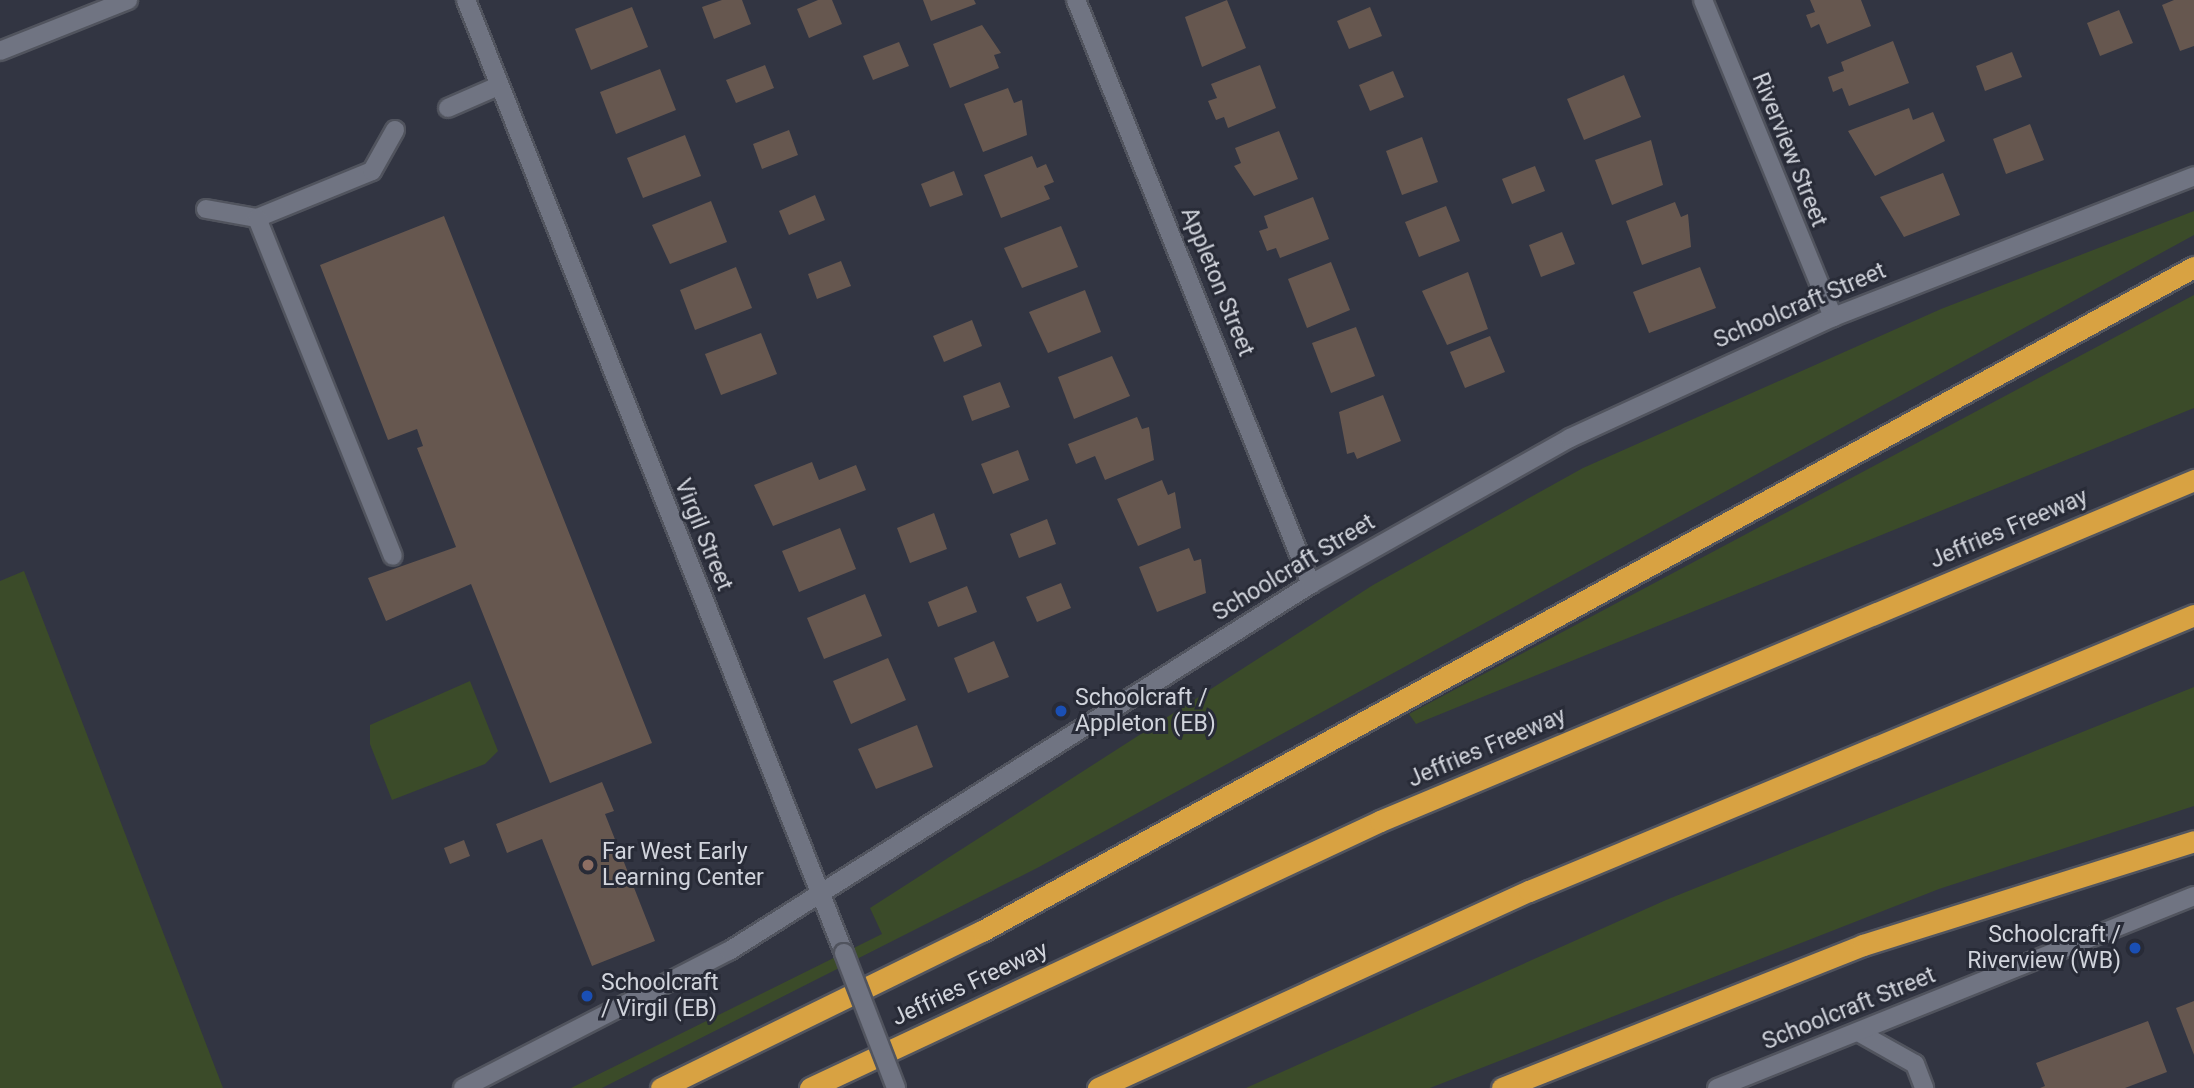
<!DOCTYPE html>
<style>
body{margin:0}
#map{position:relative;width:2194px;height:1088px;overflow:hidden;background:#323542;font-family:Roboto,sans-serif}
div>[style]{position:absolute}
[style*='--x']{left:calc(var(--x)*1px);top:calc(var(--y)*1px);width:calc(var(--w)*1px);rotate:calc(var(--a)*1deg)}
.green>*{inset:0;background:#3b4b29}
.building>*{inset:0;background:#66574f}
.roads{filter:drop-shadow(2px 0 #51545e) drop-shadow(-2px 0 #51545e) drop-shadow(0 2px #51545e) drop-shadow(0 -2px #51545e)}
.service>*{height:18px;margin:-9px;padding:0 9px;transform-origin:9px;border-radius:9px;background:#707482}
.minor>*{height:18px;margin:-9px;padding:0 9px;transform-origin:9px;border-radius:9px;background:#707482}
.secondary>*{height:18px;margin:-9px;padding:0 9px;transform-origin:9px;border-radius:9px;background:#707482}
.motorway>*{height:21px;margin:-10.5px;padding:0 10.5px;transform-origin:10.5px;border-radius:10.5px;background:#d8a242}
.bridges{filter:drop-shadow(2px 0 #51545e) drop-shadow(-2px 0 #51545e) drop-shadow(0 2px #51545e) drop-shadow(0 -2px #51545e)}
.minor-bridge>*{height:18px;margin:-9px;padding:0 9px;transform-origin:9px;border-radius:9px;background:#707482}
.dots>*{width:19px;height:19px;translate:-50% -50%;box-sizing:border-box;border:4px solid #282b37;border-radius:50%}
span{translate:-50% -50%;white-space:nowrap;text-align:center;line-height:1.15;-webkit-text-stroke:6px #282b37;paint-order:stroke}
.street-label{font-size:23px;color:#d1d4dc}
.poi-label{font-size:23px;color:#d1d4dc}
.left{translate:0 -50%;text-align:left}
.right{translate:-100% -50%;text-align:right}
</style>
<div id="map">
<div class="green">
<div style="clip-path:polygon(2194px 211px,2194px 235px,1039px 867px,602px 1088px,571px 1088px,882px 934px,870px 908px,1373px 585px,1583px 468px,1941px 309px)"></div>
<div style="clip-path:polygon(2194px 295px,2194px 408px,1416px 724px,1409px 714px)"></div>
<div style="clip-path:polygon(24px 571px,223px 1088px,0 1088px,0 581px)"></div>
<div style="clip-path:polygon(470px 681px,498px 751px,485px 764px,392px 800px,370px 744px,370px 725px)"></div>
<div style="clip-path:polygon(2194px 687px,2194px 806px,1939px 889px,1430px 1088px,1246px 1088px,1666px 900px)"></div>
</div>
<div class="building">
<div style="clip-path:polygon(722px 0,742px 0,751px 24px,714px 39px,702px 7px)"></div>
<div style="clip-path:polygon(818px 0,832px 0,842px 24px,809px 38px,797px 9px)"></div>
<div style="clip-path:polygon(923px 0,974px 0,976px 4px,931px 21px)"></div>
<div style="clip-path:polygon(1227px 0,1246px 48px,1202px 67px,1185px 17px)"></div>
<div style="clip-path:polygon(1810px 0,1861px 0,1871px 26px,1827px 44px,1819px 24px,1811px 28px,1806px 15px,1815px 12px)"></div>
<div style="clip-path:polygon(2174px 0,2194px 0,2194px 46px,2180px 51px,2162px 5px)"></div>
<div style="clip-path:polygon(632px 7px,648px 47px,591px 70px,575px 29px)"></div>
<div style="clip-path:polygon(1370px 7px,1382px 36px,1349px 49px,1337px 21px)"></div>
<div style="clip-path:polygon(2119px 10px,2133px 43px,2100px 56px,2087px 23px)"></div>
<div style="clip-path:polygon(982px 25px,1001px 53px,994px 55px,999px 68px,950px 88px,933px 44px)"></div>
<div style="clip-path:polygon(1893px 41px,1909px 83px,1849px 106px,1842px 88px,1833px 92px,1828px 77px,1844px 71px,1841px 62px)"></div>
<div style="clip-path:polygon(899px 42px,909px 66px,873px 80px,863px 56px)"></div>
<div style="clip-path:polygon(2012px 52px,2022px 77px,1985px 91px,1976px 66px)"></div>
<div style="clip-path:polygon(765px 65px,774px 88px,736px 103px,726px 80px)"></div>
<div style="clip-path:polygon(1260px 65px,1276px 108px,1228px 128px,1224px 117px,1216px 120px,1208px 101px,1217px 98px,1211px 84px)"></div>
<div style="clip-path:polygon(660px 69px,676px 110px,616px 134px,600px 92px)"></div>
<div style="clip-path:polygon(1393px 71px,1404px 97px,1370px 111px,1359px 85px)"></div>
<div style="clip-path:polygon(1624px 75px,1641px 117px,1584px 140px,1567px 99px)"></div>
<div style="clip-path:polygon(1008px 88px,1014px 103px,1022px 100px,1027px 135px,983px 152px,964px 104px)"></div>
<div style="clip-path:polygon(1909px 108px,1913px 120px,1933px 112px,1945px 141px,1875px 176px,1848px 131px)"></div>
<div style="clip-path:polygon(2030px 124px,2044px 160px,2006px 174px,1993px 139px)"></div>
<div style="clip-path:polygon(789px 130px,798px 155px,762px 169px,753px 144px)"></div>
<div style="clip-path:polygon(1279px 131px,1298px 179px,1254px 196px,1234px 166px,1241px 163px,1235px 148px)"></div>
<div style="clip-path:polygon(685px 135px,701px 176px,643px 198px,627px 158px)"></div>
<div style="clip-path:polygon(1422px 137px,1438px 182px,1402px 195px,1386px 151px)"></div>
<div style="clip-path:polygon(1651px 140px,1663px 185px,1612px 205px,1595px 160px)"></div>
<div style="clip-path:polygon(1032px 156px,1037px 168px,1046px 164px,1054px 182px,1044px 186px,1050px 199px,1001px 218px,984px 175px)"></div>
<div style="clip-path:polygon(1535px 166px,1545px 191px,1512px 204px,1502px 179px)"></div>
<div style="clip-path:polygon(954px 171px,963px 195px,930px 207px,921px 184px)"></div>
<div style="clip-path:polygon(1943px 173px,1960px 215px,1904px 237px,1880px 197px)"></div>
<div style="clip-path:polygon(815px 195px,825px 220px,789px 235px,779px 211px)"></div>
<div style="clip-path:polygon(1313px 197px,1329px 239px,1280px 258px,1276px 248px,1267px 251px,1259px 231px,1268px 228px,1264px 216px)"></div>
<div style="clip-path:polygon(711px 201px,727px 242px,670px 264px,652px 225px)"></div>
<div style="clip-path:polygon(1675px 202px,1681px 217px,1688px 214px,1691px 247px,1642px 265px,1626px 221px)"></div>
<div style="clip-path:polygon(1446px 206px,1460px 241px,1419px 257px,1405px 222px)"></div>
<div style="clip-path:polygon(444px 216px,652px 743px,550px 783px,471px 584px,386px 621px,368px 578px,456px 547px,417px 448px,423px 446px,417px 429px,388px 440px,320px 265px)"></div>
<div style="clip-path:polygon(1061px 226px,1078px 267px,1022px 288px,1004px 248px)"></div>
<div style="clip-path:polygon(1562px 232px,1575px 264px,1541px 277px,1529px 245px)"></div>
<div style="clip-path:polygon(841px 261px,851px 286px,817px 299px,808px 274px)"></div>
<div style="clip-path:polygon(1331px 262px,1350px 310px,1307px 328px,1288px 279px)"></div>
<div style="clip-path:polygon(736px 267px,752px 308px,695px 330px,680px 290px)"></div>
<div style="clip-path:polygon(1700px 267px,1716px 308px,1649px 333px,1633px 292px)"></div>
<div style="clip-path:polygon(1468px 272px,1488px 329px,1447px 345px,1422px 291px)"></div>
<div style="clip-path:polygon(1085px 290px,1101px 332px,1048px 353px,1029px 312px)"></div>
<div style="clip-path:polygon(972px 320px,982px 346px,944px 362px,933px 336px)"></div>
<div style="clip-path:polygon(1356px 327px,1375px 376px,1331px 393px,1312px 343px)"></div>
<div style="clip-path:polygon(761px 333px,777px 374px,721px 395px,705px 354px)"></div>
<div style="clip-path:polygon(1490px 336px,1505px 372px,1465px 388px,1450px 352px)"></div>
<div style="clip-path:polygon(1112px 356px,1130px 396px,1074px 419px,1058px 377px)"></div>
<div style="clip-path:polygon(1000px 382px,1010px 407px,972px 421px,963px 396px)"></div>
<div style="clip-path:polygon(1383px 395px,1401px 441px,1357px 459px,1354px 452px,1347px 454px,1339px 412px)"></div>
<div style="clip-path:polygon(1137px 417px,1142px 429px,1149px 427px,1154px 460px,1105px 480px,1095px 456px,1076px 464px,1068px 444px)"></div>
<div style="clip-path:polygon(1018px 450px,1029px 480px,993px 494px,981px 464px)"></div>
<div style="clip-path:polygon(812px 462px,819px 480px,856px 465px,866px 490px,773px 526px,754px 485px)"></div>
<div style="clip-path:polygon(1162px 480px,1168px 495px,1175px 492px,1181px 528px,1138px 546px,1117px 499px)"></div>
<div style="clip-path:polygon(934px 513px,947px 549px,910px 563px,897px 528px)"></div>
<div style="clip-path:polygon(1047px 519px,1056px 544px,1019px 558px,1010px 534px)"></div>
<div style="clip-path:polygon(840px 528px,856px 569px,799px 592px,782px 551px)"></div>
<div style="clip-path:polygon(1189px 548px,1194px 561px,1201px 559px,1206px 593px,1157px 612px,1139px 567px)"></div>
<div style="clip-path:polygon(1061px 583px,1071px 608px,1037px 622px,1026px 597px)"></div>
<div style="clip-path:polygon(967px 586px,977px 612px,938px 627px,928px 602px)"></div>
<div style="clip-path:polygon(865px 594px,882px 636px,824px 659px,807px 618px)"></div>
<div style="clip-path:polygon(994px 641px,1009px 677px,968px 693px,954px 658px)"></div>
<div style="clip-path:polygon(888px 658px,906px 700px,851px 724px,833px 681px)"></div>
<div style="clip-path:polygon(917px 725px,933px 767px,876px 789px,858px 749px)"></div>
<div style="clip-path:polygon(602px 782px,614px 811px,605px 814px,655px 941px,592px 966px,542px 839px,507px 853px,496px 824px)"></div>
<div style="clip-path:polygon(464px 840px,470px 856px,450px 864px,444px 848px)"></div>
<div style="clip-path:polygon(2194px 1001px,2194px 1055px,2176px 1008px)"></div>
<div style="clip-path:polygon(2148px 1021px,2167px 1072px,2125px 1088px,2040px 1088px,2045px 1086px,2036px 1063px)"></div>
</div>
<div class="roads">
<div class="service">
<div style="--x:448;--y:108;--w:52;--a:-23.6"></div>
<div style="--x:206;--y:209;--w:52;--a:10"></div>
<div style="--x:257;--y:218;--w:124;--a:-22.2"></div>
<div style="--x:372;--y:171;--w:47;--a:-60.7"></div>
<div style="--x:257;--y:218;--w:364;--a:68.1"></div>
</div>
<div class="minor">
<div style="--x:466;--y:0;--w:1025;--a:68.36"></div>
<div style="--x:1076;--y:0;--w:630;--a:68.08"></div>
<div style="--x:1703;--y:0;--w:343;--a:67.7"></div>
<div style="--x:0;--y:51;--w:138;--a:-21.7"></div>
<div style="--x:1858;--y:1032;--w:65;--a:29.3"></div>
<div style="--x:1915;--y:1064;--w:26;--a:69"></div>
</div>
<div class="secondary">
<div style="--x:463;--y:1088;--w:299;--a:-27.3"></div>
<div style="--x:729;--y:951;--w:688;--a:-32.23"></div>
<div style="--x:1311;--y:584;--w:297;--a:-29.4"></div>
<div style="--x:1570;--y:438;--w:289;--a:-24.7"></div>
<div style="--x:1833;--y:317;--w:388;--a:-21.3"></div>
<div style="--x:1717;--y:1088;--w:514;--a:-21.93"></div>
</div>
<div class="motorway">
<div style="--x:661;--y:1088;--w:357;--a:-26.1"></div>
<div style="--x:982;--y:931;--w:1382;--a:-28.72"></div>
<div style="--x:810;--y:1088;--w:629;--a:-25.1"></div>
<div style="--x:1380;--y:821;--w:883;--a:-22.73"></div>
<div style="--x:1098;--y:1088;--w:474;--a:-24.6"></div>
<div style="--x:1529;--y:891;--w:720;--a:-22.54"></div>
<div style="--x:1502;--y:1088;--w:388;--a:-21.6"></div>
<div style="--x:1863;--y:945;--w:347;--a:-17.4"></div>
</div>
</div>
<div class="bridges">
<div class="minor-bridge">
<div style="--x:844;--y:953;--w:145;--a:68.9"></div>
</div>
</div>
<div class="dots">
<div style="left:1061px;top:711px;background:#1a4fb4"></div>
<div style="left:588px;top:865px;background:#8d6e63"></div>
<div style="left:2135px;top:948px;background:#1a4fb4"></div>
<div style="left:587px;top:996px;background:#1a4fb4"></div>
</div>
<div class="street-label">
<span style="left:1789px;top:150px;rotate:68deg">Riverview Street</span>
<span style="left:1217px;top:282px;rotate:68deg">Appleton Street</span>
<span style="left:1800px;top:306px;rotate:-23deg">Schoolcraft Street</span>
<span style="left:2009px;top:529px;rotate:-23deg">Jeffries Freeway</span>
<span style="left:703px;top:535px;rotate:68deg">Virgil Street</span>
<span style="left:1294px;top:568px;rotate:-31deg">Schoolcraft Street</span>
<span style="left:1487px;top:748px;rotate:-23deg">Jeffries Freeway</span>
<span style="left:970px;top:984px;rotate:-25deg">Jeffries Freeway</span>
<span style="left:1849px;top:1009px;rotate:-22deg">Schoolcraft Street</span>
</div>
<div class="poi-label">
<span class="left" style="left:1075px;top:711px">Schoolcraft /<br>Appleton (EB)</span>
<span class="left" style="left:602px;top:865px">Far West Early<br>Learning Center</span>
<span class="right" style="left:2121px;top:948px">Schoolcraft /<br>Riverview (WB)</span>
<span class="left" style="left:601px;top:996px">Schoolcraft<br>/ Virgil (EB)</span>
</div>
</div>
